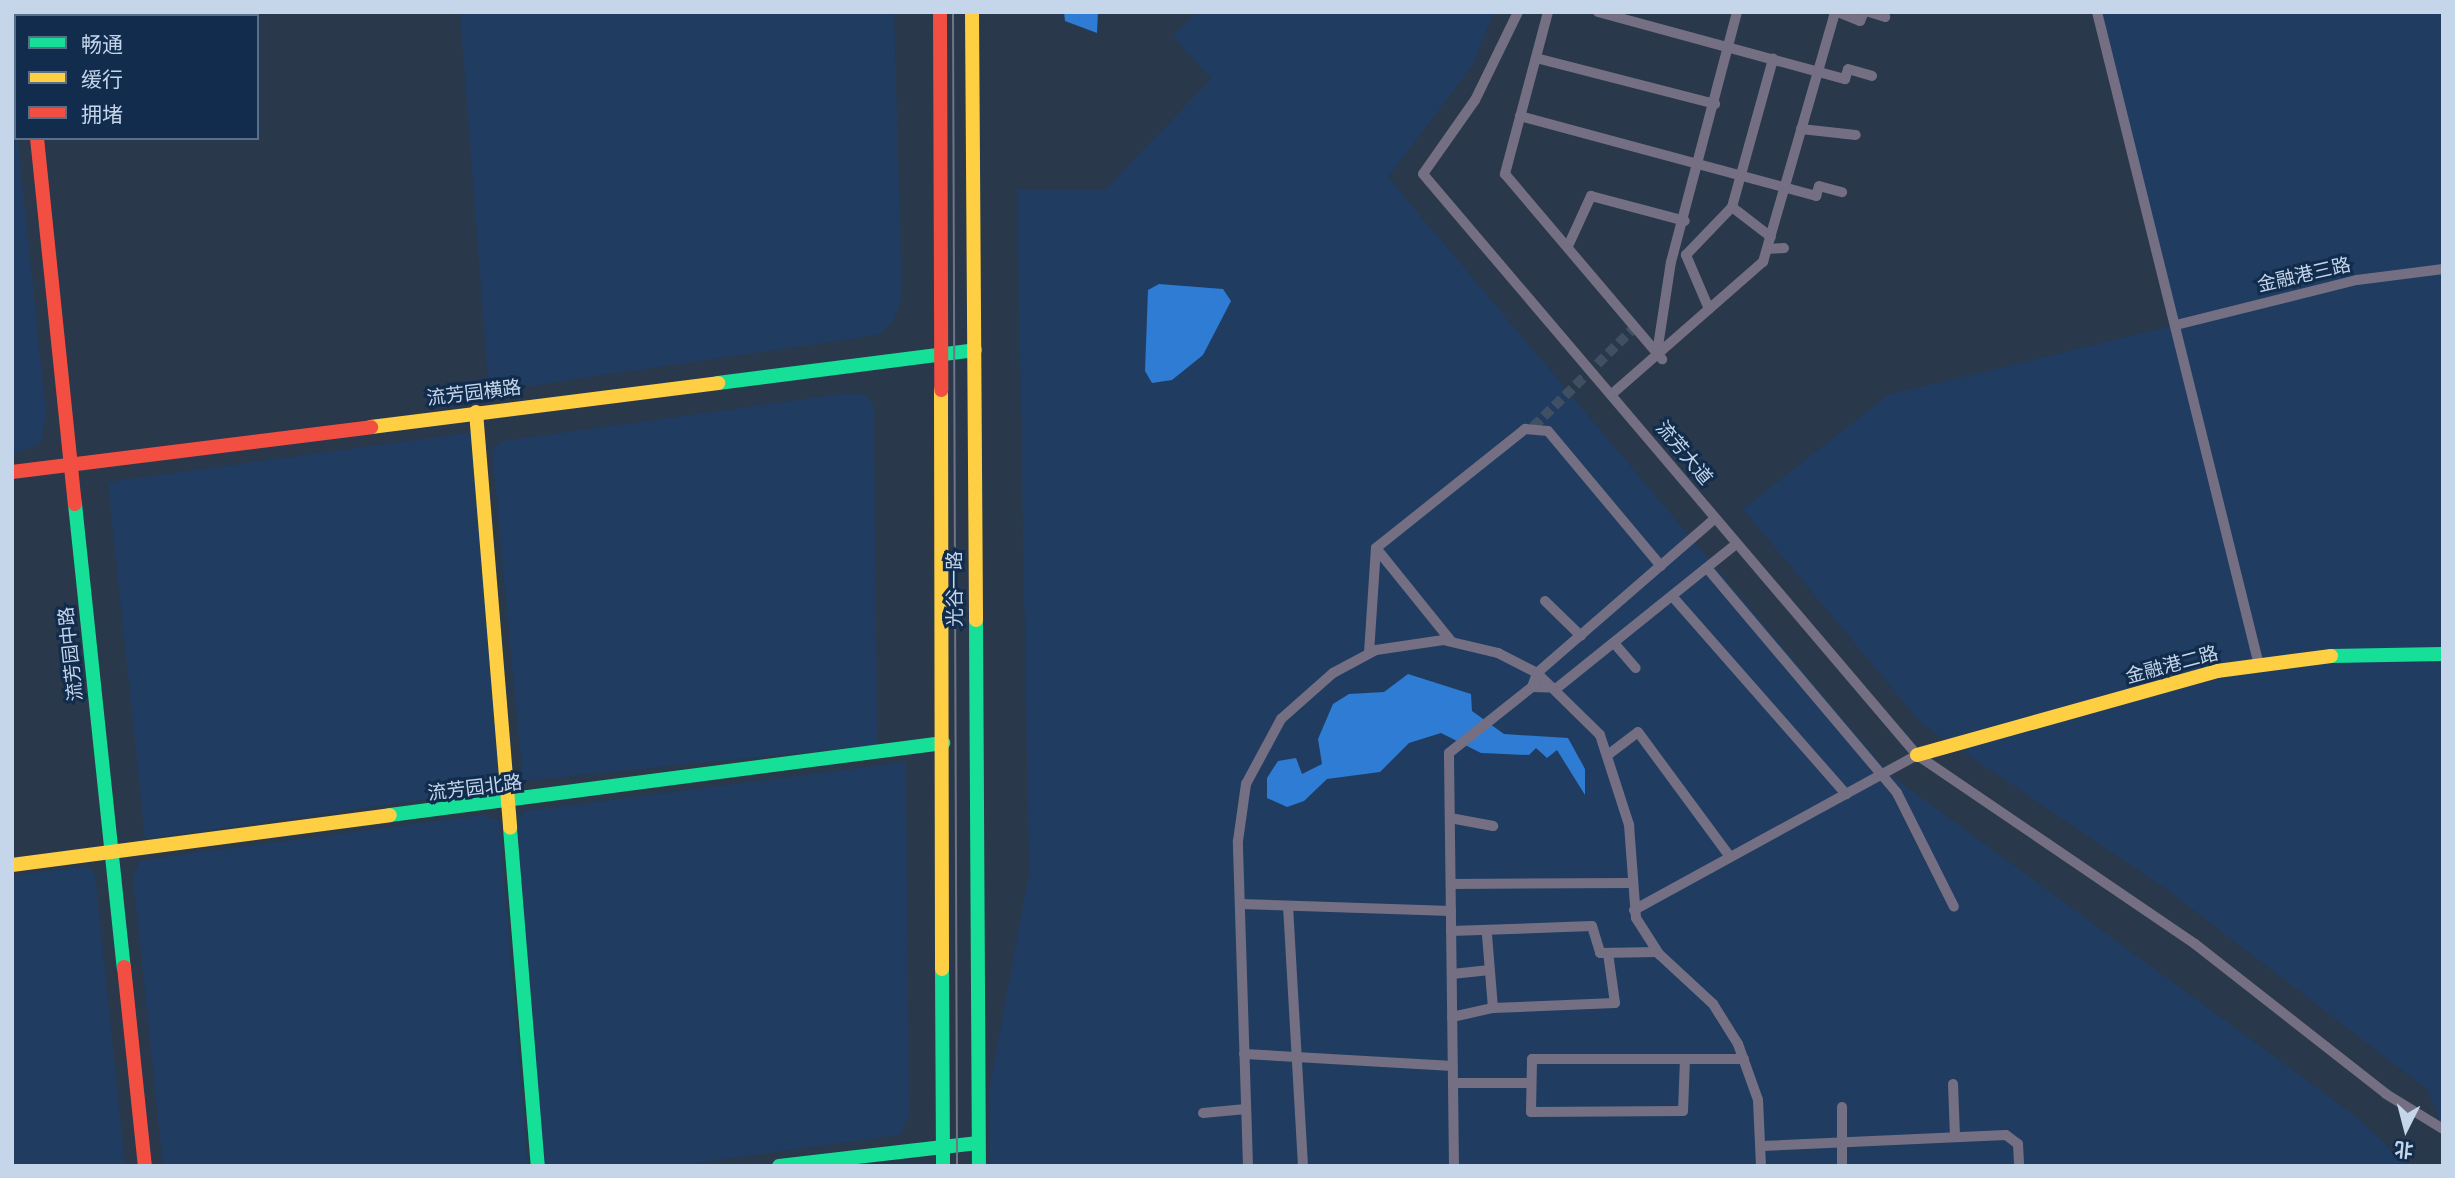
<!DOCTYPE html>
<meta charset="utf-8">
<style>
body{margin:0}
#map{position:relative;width:2455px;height:1178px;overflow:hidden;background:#29384a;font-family:"PT Sans Narrow","Noto Sans SC",sans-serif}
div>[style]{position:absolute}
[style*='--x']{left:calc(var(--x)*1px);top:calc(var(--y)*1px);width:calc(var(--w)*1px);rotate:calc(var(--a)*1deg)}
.built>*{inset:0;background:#203d61}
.water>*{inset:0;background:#2e7cd3}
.street-tunnel>*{height:10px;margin-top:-5px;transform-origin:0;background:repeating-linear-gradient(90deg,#405062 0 10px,transparent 0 15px)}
.street>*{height:10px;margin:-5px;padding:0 5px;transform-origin:5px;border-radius:5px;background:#756f83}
.fast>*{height:14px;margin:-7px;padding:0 7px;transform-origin:7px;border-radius:7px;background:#16e098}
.slow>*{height:14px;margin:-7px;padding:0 7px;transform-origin:7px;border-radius:7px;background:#ffcf43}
.jam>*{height:14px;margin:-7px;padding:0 7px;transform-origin:7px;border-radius:7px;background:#f24e42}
.tram>*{height:2px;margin:-1px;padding:0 1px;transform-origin:1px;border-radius:1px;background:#717485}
span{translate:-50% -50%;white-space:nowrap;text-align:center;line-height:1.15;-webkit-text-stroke:6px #112c4c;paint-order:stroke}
.street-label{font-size:19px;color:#c5d5ea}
.frame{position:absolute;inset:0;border:14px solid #c5d5ea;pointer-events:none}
.legend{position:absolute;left:14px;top:14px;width:245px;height:126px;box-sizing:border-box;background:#112c4c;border:2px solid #59708b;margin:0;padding:9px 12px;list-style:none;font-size:21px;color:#c5d5ea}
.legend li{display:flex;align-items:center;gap:14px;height:35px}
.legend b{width:35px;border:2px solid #59708b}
.north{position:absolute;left:2371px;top:1094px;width:70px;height:70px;-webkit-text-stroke:5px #112c4c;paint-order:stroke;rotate:186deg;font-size:19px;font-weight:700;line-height:28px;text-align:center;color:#c5d5ea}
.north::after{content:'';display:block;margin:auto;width:24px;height:32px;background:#c5d5ea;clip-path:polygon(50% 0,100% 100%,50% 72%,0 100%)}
</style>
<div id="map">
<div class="built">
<div style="clip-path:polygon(460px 12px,894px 12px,902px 298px,891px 325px,877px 335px,489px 392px)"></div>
<div style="clip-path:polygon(1197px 12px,1494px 12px,1472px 66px,1388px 177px,1889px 774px,2358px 1118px,2407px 1166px,990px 1166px,989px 1091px,1029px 872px,1017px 190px,1105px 190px,1211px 79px,1173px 36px)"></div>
<div style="clip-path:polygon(2096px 12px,2443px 12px,2443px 1129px,2428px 1090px,2165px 888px,1922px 724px,1743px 509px,1888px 395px,2176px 325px)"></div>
<div style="clip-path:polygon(12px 80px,46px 415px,40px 444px,12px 454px)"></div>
<div style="clip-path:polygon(848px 393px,865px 395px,874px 405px,877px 745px,523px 781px,492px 450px,502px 441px)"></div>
<div style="clip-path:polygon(474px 432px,507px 788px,145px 839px,108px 482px)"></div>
<div style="clip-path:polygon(906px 762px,909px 1115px,900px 1135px,674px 1166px,544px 1166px,517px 821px,525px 811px)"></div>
<div style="clip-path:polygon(482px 815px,499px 820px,528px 1166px,163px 1166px,133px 876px,141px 860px)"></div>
<div style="clip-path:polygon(87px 866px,95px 874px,125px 1166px,12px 1166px,12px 876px)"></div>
</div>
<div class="water">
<div style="clip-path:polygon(1064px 12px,1098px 12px,1097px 33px,1065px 21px)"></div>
<div style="clip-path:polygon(1159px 284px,1223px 289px,1231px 301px,1203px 355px,1172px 380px,1152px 383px,1145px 371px,1148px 290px)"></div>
<div style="clip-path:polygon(1408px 674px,1471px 694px,1472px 711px,1504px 734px,1568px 738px,1585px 769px,1585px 795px,1557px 750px,1547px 758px,1536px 748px,1529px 755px,1481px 753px,1441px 733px,1409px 743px,1380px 772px,1327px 779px,1304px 801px,1287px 807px,1267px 798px,1267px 778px,1278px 761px,1296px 758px,1302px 774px,1322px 764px,1318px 739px,1333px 704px,1349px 694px,1384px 692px)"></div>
</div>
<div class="street-tunnel">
<div style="--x:1533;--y:427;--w:143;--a:-44.4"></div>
</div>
<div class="street">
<div style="--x:1518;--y:12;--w:98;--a:116"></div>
<div style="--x:1475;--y:100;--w:90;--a:125.1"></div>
<div style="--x:1423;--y:174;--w:763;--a:49.63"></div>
<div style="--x:1917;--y:755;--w:336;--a:34.2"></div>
<div style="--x:2195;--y:944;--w:243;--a:38.1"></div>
<div style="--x:2386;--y:1094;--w:67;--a:31.6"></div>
<div style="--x:1548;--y:12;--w:168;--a:104.9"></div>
<div style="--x:1505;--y:174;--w:243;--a:49.7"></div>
<div style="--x:1598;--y:12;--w:256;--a:15.2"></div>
<div style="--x:1845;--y:79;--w:10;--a:-73"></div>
<div style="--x:1848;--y:69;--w:25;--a:16"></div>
<div style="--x:1838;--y:12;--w:24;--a:22"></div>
<div style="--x:1860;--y:21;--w:10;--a:-66"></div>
<div style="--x:1869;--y:12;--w:17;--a:17"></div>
<div style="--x:2097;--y:12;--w:673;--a:76.07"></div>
<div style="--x:1536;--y:58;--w:185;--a:14.4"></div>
<div style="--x:1520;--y:116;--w:307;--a:15.1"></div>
<div style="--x:1816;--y:196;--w:10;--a:-73"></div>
<div style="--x:1819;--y:186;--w:24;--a:15"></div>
<div style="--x:1801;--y:129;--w:55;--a:6.2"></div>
<div style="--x:1732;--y:207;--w:49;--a:37.6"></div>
<div style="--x:1569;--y:244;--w:53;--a:-65.4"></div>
<div style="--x:1591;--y:196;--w:97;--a:14.9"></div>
<div style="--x:1767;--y:249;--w:17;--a:-3"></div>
<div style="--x:1709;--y:309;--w:59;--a:-113.1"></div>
<div style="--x:1686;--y:255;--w:66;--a:-46.2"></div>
<div style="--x:1732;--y:207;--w:154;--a:-74.5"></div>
<div style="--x:2176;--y:325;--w:187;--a:-14"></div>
<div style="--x:2357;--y:280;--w:87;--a:-7.3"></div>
<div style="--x:1657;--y:353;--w:92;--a:-81.3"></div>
<div style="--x:1671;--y:262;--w:259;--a:-75.2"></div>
<div style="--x:1612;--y:394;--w:201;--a:-41.2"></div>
<div style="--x:1763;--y:262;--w:260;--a:-73.9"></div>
<div style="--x:1376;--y:548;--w:119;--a:51.1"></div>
<div style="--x:1707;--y:568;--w:294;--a:49.8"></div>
<div style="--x:1897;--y:793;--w:127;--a:63.4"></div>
<div style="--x:1672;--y:596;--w:264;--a:48.7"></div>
<div style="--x:1545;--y:601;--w:50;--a:44.2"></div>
<div style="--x:1614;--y:643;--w:33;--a:49"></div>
<div style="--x:1369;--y:653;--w:105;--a:-86.2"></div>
<div style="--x:1376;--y:548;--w:191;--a:-38.6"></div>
<div style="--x:1525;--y:429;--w:23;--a:5"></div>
<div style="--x:1548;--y:431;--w:176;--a:50.1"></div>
<div style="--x:1532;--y:687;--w:25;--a:2"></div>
<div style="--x:1557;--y:688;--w:230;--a:-38.8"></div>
<div style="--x:1609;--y:754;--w:36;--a:-37"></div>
<div style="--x:1638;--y:732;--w:155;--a:53.6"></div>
<div style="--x:1450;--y:818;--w:44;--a:10.5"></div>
<div style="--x:1451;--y:884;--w:178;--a:-0.3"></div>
<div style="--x:1240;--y:904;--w:211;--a:1.9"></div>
<div style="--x:1288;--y:906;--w:260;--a:86.7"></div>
<div style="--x:1634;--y:910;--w:323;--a:-28.7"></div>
<div style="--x:1451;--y:931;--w:141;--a:-2"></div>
<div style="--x:1592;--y:926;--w:28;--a:73"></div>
<div style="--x:1600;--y:953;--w:57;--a:-1"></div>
<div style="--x:1487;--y:935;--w:73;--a:85.3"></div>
<div style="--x:1452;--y:974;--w:38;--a:-6"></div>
<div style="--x:1452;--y:1017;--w:42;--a:-12.4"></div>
<div style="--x:1493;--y:1008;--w:122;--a:-2.3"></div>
<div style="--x:1615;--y:1003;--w:50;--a:-98"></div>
<div style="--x:1244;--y:1054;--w:209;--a:3.3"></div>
<div style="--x:1685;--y:1059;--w:52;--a:92.2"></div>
<div style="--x:1683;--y:1111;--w:152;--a:179.6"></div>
<div style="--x:1531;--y:1112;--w:53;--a:-88.9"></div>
<div style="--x:1532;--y:1059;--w:212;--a:0"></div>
<div style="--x:1453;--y:1083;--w:78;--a:0"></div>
<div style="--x:1953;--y:1084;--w:52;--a:87.8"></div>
<div style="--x:1203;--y:1113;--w:43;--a:-5.3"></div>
<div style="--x:1763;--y:1146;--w:243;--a:-2.6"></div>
<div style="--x:2006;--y:1135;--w:15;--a:37"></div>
<div style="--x:2018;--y:1144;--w:22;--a:87"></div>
<div style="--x:1248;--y:1166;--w:325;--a:-91.8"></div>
<div style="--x:1238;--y:841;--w:58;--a:-82"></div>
<div style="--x:1246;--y:784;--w:74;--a:-61.7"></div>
<div style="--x:1281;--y:719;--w:69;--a:-41.5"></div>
<div style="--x:1333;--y:673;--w:49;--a:-28.1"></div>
<div style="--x:1376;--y:650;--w:68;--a:-8.5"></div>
<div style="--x:1443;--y:640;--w:57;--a:13.3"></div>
<div style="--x:1498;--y:653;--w:44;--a:27.1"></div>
<div style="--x:1537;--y:673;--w:88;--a:44.5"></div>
<div style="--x:1600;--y:735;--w:95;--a:72.1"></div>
<div style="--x:1629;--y:825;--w:93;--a:85.7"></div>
<div style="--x:1636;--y:918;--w:43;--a:57.4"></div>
<div style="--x:1659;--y:954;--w:74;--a:42.8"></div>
<div style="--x:1713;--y:1004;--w:47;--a:58"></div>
<div style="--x:1738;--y:1044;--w:59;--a:70.3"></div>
<div style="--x:1758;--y:1100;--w:66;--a:87.4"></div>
<div style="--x:1454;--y:1166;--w:413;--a:-90.7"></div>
<div style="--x:1449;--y:753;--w:106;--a:-38.5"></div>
<div style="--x:1532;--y:687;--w:15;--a:-70"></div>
<div style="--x:1537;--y:673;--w:236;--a:-41"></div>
<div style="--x:1842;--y:1166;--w:59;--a:-90"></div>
</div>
<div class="fast">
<div style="--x:718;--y:383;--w:259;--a:-7.3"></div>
<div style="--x:75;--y:504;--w:466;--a:84"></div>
<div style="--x:976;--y:620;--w:546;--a:89.69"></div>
<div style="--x:2331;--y:656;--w:112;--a:-1"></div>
<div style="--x:390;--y:815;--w:558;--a:-7.42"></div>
<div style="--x:510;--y:828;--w:339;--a:85.3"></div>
<div style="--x:942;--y:969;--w:197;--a:89.7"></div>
<div style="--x:779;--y:1166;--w:200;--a:-6.6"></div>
</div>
<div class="slow">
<div style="--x:972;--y:12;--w:608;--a:89.62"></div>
<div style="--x:941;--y:390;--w:579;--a:89.9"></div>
<div style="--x:476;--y:412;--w:417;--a:85.3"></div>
<div style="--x:371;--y:427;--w:350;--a:-7.2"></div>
<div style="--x:1917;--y:755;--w:312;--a:-15.6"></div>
<div style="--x:2217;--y:671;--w:115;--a:-7.5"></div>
<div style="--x:12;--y:865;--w:381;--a:-7.5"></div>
</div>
<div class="jam">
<div style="--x:24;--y:12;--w:4;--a:90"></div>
<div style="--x:940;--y:12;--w:378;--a:89.8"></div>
<div style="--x:37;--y:138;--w:368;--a:84.1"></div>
<div style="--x:12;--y:472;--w:362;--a:-7.1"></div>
<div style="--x:124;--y:967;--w:200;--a:84"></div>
</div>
<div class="tram">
<div style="--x:953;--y:12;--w:1154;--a:89.8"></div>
</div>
<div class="street-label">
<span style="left:2304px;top:275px;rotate:-13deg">金融港三路</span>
<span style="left:474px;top:393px;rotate:-7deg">流芳园横路</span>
<span style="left:1684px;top:453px;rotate:50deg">流芳大道</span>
<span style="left:955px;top:589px;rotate:-90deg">光谷一路</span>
<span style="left:71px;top:654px;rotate:-96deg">流芳园中路</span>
<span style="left:2172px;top:665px;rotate:-15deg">金融港二路</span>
<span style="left:475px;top:788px;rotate:-7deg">流芳园北路</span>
</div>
<div class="frame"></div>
<ul class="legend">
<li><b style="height:9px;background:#16e098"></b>畅通</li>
<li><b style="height:9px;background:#ffcf43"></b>缓行</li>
<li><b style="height:9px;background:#f24e42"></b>拥堵</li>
</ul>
<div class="north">北</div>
</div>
